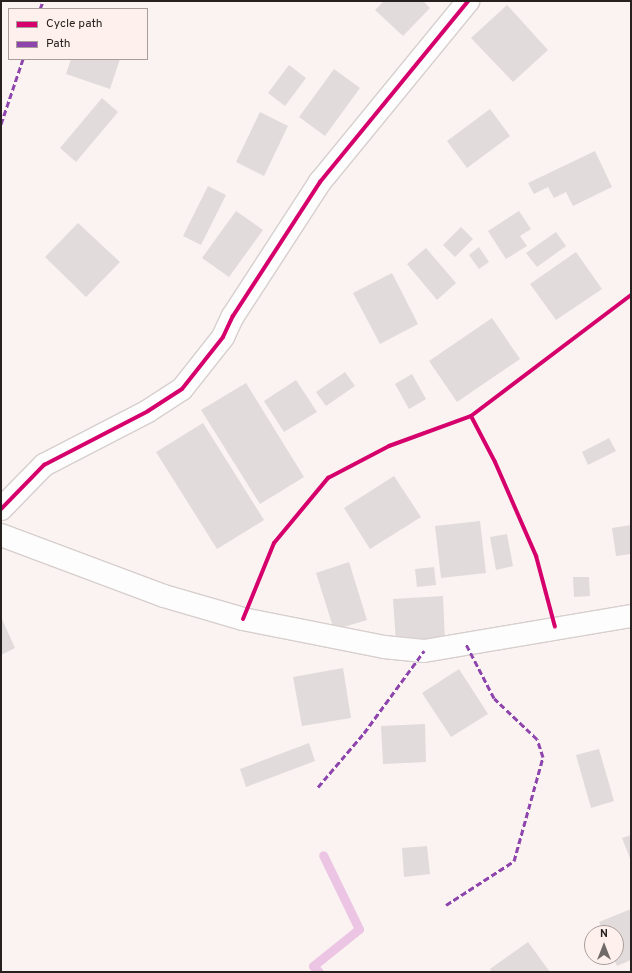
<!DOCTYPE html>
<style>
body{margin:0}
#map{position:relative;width:632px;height:973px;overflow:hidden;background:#faf3f1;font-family:Overpass,sans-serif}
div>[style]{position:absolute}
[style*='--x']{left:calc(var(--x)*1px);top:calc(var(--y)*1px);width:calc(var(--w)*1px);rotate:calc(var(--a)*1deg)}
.stream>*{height:9px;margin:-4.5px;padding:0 4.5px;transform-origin:4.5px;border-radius:4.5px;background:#ecc5e4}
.building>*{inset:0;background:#e1dbdb}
.roads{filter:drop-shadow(1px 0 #d6cfcd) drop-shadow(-1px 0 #d6cfcd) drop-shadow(0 1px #d6cfcd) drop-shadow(0 -1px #d6cfcd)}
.minor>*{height:22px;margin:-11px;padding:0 11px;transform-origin:11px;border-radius:11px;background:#fefdfd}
.quiet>*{height:3px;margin-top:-1.5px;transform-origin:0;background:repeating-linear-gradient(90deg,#8e44ad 0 6px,transparent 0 9px)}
.cycleway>*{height:4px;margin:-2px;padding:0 2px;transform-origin:2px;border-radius:2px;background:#d6006c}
span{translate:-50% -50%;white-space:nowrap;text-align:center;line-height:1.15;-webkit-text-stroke:3px #fef1ed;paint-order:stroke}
.frame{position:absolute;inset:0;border:2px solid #26201f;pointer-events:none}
.legend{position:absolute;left:8px;top:8px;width:140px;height:52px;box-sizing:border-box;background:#fef1ed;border:1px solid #a89d9b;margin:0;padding:5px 7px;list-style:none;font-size:12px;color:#26201f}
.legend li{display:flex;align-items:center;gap:8px;height:20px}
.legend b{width:20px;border:1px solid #a89d9b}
.north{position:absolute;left:584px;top:925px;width:40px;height:40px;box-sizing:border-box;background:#fef1ed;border:1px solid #a89d9b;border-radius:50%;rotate:0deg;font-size:11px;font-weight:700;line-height:16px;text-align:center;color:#26201f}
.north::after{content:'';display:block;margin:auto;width:14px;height:18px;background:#706a68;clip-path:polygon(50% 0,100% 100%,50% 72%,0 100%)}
</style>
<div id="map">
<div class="stream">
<div style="--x:319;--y:972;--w:8;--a:-135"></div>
<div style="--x:313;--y:966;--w:59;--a:-38.8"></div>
<div style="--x:359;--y:929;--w:82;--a:-115.9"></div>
</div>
<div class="building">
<div style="clip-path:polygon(384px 1px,423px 1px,430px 8px,403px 36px,375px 10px)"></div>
<div style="clip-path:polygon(507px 5px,548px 50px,513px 82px,471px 38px)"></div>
<div style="clip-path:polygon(71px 59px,120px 59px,110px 89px,66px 74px)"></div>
<div style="clip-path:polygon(289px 65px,306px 78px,285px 106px,268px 93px)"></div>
<div style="clip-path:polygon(334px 69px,360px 88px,325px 136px,299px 117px)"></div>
<div style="clip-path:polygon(102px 98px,118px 112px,76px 162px,60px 148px)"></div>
<div style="clip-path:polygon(490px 109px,510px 136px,467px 168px,447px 141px)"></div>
<div style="clip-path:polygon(260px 112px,288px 126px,264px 176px,236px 162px)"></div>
<div style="clip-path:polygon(595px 151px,612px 187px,573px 206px,566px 192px,554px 198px,548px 187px,534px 194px,528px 183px)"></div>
<div style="clip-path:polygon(208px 186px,226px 195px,201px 245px,183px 236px)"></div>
<div style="clip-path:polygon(236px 211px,263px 230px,229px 277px,202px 258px)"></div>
<div style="clip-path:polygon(519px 211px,531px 229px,520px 236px,527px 246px,506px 259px,488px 231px)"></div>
<div style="clip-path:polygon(78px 223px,120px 262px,86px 297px,45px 257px)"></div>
<div style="clip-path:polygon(461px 227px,473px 239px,455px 257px,443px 245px)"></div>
<div style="clip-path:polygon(556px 232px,566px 246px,537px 267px,526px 253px)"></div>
<div style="clip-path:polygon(479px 247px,489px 262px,479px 269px,469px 255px)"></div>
<div style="clip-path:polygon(426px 248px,456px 283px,437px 300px,407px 264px)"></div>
<div style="clip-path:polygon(576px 252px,602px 289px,556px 320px,530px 284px)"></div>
<div style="clip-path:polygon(392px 273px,418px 324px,380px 344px,353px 293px)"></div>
<div style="clip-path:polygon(492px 318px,520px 359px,457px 402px,429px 361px)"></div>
<div style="clip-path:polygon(345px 372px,355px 386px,326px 406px,316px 392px)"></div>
<div style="clip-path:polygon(412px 374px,426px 399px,409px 409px,395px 384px)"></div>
<div style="clip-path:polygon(296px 380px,317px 412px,284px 432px,264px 401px)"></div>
<div style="clip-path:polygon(246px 383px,304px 477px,260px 504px,201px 410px)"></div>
<div style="clip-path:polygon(203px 423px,264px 520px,217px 549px,156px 452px)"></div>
<div style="clip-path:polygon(609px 438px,616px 451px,588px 465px,582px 452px)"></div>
<div style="clip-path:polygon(394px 476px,421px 517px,370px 549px,344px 508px)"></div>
<div style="clip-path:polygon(480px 521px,486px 573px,441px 578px,435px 526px)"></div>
<div style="clip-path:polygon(631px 525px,631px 554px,616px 556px,612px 528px)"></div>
<div style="clip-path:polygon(507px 534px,513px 566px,496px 570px,490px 537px)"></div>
<div style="clip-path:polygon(349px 562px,367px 620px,334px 630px,316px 573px)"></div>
<div style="clip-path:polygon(434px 567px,436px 585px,417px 587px,415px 569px)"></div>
<div style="clip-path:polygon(573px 577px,589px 577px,590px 596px,574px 597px)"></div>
<div style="clip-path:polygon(443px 596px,445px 641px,396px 643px,393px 599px)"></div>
<div style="clip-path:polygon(1px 617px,15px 648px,1px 655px)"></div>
<div style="clip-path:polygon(343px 668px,351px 718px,302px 726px,293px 677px)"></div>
<div style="clip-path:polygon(459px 669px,488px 714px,451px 737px,422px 693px)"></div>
<div style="clip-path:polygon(425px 724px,426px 762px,383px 764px,381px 726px)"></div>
<div style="clip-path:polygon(309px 743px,315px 761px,246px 787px,240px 769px)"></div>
<div style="clip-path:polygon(599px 749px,614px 801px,591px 808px,576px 755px)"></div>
<div style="clip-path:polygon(631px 835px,631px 861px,622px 838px)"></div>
<div style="clip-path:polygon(427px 846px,430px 874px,404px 877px,402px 848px)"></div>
<div style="clip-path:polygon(631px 909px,631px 960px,617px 966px,613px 957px,616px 957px,616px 933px,604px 933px,599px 922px)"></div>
<div style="clip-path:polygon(528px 942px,550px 972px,491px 972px,490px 969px)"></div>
</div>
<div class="roads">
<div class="minor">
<div style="--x:1;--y:509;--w:62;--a:-45.7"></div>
<div style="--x:44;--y:465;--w:117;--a:-27.4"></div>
<div style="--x:148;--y:411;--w:40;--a:-32.9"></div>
<div style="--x:182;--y:389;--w:66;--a:-51.7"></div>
<div style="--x:223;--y:337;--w:23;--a:-65"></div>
<div style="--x:233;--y:316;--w:160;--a:-57"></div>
<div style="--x:320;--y:182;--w:234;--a:-50.7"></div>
<div style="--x:1;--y:535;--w:174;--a:20.5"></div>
<div style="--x:164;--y:596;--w:82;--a:16.2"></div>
<div style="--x:243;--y:619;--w:144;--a:11.2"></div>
<div style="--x:384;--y:647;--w:40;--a:5.7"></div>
<div style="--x:424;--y:651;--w:210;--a:-9.6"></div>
</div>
</div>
<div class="quiet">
<div style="--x:40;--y:9;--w:9;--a:-69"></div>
<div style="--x:1;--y:124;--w:69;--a:-71.3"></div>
<div style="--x:318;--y:787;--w:71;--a:-49.6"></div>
<div style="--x:364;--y:733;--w:102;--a:-53.8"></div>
<div style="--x:446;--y:905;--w:81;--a:-32.9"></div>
<div style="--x:514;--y:861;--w:108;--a:-74.4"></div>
<div style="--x:543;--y:757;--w:19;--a:-108"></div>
<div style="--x:537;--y:739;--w:59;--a:-136.4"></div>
<div style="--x:494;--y:698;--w:61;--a:-117.4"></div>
</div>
<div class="cycleway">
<div style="--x:471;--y:416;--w:52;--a:62.4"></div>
<div style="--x:495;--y:462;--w:103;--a:66.4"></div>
<div style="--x:536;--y:556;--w:73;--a:75"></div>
<div style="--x:1;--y:509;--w:62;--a:-45.7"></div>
<div style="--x:44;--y:465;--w:117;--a:-27.4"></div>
<div style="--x:148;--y:411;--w:40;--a:-32.9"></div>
<div style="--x:182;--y:389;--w:66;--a:-51.7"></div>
<div style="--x:223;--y:337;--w:23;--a:-65"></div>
<div style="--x:233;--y:316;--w:160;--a:-57"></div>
<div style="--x:320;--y:182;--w:234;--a:-50.7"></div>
<div style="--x:243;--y:619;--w:82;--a:-67.8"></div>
<div style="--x:274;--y:543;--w:85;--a:-50.3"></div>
<div style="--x:328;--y:478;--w:69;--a:-27.7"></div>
<div style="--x:389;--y:446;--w:87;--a:-20.1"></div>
<div style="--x:471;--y:416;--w:201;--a:-37.1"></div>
</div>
<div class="frame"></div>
<ul class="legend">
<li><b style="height:5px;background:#d6006c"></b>Cycle path</li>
<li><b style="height:5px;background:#8e44ad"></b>Path</li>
</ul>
<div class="north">N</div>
</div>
